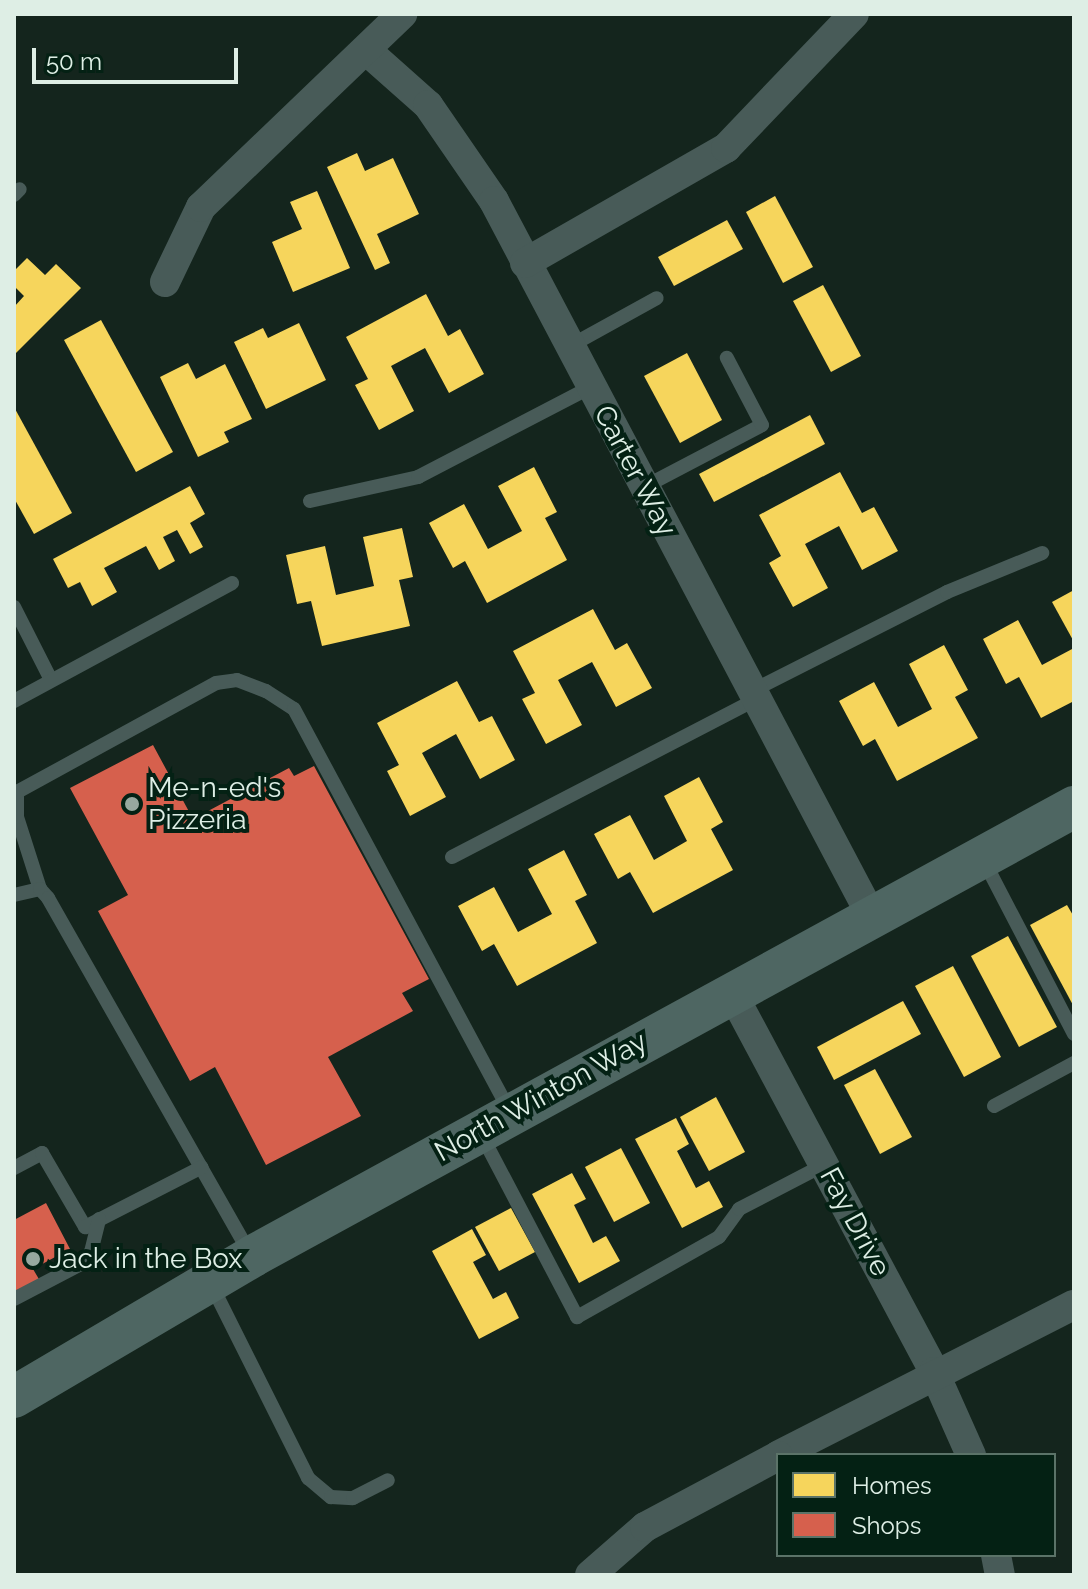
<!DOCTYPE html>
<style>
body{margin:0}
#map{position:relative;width:1088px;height:1589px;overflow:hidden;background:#14251d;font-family:Raleway,sans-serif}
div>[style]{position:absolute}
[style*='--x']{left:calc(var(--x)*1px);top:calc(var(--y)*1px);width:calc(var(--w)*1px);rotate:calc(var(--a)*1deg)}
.homes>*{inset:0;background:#f6d55c}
.shops>*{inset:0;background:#d6604d}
.lane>*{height:14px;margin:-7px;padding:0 7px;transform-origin:7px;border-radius:7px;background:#485b58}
.street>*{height:30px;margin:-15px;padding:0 15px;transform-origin:15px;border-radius:15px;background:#485b58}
.secondary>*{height:42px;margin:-21px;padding:0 21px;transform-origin:21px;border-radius:21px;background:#4e6662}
.dots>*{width:22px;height:22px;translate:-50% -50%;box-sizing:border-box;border:4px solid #042114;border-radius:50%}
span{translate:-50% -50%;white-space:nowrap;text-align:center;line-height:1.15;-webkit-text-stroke:8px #042114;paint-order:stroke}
.street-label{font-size:28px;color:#deeee5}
.poi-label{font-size:28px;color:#deeee5}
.left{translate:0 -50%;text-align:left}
.frame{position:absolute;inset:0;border:16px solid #deeee5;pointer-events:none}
.legend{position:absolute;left:776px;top:1453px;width:280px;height:104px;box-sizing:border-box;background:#042114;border:2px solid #5b7368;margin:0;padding:10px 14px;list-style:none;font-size:24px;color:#deeee5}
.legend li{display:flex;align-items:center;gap:16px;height:40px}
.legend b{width:40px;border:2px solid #5b7368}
.scale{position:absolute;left:32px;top:48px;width:206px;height:36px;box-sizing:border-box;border:4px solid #deeee5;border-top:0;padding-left:10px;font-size:24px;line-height:28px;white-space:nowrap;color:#deeee5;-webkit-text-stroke:6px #042114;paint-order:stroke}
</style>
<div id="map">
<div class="homes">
<div style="clip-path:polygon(357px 153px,365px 171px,393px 158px,419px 214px,377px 234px,390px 263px,375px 270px,327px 167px)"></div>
<div style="clip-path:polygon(317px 191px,350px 268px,293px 292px,272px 242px,302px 229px,290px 202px)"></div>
<div style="clip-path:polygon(775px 196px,813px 267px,783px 283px,746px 212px)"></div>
<div style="clip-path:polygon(727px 220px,743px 249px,674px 286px,658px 257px)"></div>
<div style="clip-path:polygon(27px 258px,45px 275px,56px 264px,81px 288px,14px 355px,14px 307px,24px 296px,14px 286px,14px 271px)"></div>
<div style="clip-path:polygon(823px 285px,861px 356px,831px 372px,793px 301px)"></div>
<div style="clip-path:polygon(426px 294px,448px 336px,460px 329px,484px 374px,449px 393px,425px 348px,391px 366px,414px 411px,379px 430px,355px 385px,368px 379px,346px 337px)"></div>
<div style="clip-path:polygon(101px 320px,173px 452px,136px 472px,64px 340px)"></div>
<div style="clip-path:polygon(299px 323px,326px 380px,266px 409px,234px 342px,263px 328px,268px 338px)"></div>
<div style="clip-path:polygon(687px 353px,722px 420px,680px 443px,644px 376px)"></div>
<div style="clip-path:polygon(188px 363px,196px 379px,225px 364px,252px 419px,224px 432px,229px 442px,198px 457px,160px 377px)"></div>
<div style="clip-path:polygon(14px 407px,72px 513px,34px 534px,14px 498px)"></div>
<div style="clip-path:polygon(810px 415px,825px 444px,714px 502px,699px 474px)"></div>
<div style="clip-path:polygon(534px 467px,557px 512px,545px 518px,567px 560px,487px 603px,465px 561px,453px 568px,429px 523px,464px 504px,488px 549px,522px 531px,498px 486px)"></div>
<div style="clip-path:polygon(840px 472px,862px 513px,874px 507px,898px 551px,862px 570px,839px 526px,805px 544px,828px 588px,793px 607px,769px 563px,781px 556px,759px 515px)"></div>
<div style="clip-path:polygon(190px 486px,205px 514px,190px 523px,203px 547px,190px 554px,177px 530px,163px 537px,175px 561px,159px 570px,146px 546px,104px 568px,117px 592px,92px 606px,80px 582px,68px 588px,53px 559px)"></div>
<div style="clip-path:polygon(402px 528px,413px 577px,399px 580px,410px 626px,322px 646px,311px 601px,297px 604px,286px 555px,325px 546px,336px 595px,374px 586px,363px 537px)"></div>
<div style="clip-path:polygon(1074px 590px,1074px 642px,1052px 602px)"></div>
<div style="clip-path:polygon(593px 609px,615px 650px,627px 643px,652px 688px,616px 707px,592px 662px,558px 680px,582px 725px,546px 744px,522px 699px,535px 693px,513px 651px)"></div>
<div style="clip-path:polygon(1018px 620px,1042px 665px,1074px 648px,1074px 701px,1041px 718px,1019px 677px,1006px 684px,983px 639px)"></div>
<div style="clip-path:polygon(944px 645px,968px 690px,955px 697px,978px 738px,897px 781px,875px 739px,863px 746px,839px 701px,874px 682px,898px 727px,932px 709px,909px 664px)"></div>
<div style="clip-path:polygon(457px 681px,479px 722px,492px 716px,515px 760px,480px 779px,456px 734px,422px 753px,446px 797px,410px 816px,387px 771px,399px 765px,377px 723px)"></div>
<div style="clip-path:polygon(699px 777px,723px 822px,711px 829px,733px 870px,653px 913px,630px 872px,618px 879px,594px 834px,630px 815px,654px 860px,687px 841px,664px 796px)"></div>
<div style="clip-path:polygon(564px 850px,587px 895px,575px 901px,597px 943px,517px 986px,494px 944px,482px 951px,458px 906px,494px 887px,518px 932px,552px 914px,528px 869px)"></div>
<div style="clip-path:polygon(1067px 905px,1074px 917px,1074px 1007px,1030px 925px)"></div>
<div style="clip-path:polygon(1008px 936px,1057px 1027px,1019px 1047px,971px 956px)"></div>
<div style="clip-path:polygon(953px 966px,1001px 1057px,964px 1077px,915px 986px)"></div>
<div style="clip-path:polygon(903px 1001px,921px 1034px,834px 1080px,817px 1047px)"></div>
<div style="clip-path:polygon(875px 1069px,912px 1137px,880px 1154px,844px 1085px)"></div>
<div style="clip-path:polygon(716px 1097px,745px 1152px,709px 1171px,680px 1117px)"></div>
<div style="clip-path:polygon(676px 1118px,689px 1144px,677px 1151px,696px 1188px,709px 1181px,723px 1207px,682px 1228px,635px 1139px)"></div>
<div style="clip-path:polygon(621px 1148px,650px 1203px,614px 1222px,585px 1167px)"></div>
<div style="clip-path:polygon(572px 1173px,586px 1199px,574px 1205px,593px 1243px,606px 1236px,620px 1261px,579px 1283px,532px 1194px)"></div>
<div style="clip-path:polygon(511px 1208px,535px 1252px,499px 1271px,475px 1227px)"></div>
<div style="clip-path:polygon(472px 1229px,486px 1255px,473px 1262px,493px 1299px,506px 1292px,519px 1318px,479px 1339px,432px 1251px)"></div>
</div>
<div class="shops">
<div style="clip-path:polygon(153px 745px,193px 819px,289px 768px,294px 776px,314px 766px,429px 979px,402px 993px,413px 1011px,328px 1057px,361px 1116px,266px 1165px,215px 1067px,190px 1081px,98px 911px,128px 895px,70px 788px)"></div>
<div style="clip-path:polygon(46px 1203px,70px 1249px,33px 1269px,43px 1286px,20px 1298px,14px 1288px,14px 1220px)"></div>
</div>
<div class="lane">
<div style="--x:14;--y:195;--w:8;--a:-45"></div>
<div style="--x:570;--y:346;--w:99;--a:-28.9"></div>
<div style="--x:644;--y:487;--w:133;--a:-27.7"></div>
<div style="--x:762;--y:425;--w:76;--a:-117.6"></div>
<div style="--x:310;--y:501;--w:111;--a:-12.5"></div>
<div style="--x:418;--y:477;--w:195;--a:-27.5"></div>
<div style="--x:14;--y:607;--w:82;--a:63.1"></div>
<div style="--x:752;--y:691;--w:219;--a:-26.9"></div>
<div style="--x:947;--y:592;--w:103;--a:-22.3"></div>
<div style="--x:14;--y:701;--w:248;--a:-28.4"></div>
<div style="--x:452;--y:857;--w:343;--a:-27.4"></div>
<div style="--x:984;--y:861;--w:195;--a:62.5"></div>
<div style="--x:40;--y:889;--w:76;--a:-107.7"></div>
<div style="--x:17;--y:817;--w:25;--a:-90"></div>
<div style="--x:17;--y:792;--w:227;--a:-28.7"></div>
<div style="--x:216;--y:683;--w:21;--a:-8"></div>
<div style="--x:237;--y:680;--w:31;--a:21"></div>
<div style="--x:266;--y:691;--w:33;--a:33"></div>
<div style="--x:294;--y:709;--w:459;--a:61.8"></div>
<div style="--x:14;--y:895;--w:27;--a:-13"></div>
<div style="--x:40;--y:889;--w:12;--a:48"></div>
<div style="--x:48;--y:898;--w:408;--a:60.4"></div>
<div style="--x:994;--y:1106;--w:91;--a:-28.3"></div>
<div style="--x:481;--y:1134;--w:207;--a:62.3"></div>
<div style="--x:577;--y:1317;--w:163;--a:-29.4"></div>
<div style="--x:719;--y:1237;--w:34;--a:-54"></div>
<div style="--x:739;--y:1209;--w:96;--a:-27.4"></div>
<div style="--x:14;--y:1168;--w:32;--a:-28"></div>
<div style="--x:42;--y:1153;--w:86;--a:59.8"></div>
<div style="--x:85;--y:1227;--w:131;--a:-27.1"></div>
<div style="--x:212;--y:1286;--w:215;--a:63.4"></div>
<div style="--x:308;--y:1478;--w:30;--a:40"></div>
<div style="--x:331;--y:1497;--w:22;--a:3"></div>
<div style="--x:353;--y:1498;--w:39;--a:-27"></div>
<div style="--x:14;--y:1299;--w:76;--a:-27.6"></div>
<div style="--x:81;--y:1264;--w:16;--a:-50"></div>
<div style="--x:91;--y:1252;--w:34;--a:-76"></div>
</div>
<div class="street">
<div style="--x:366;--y:50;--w:83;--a:41.6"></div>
<div style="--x:428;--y:105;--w:116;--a:55.5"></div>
<div style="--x:494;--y:201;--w:810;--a:62.17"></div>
<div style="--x:525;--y:263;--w:232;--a:-29.8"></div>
<div style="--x:726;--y:148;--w:185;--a:-46.3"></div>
<div style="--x:165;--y:282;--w:83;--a:-64.4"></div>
<div style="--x:201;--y:207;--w:279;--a:-43.8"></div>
<div style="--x:732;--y:993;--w:429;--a:61.9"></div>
<div style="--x:934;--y:1372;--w:91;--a:66"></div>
<div style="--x:779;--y:1455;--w:331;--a:-27"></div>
<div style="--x:996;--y:1555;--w:20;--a:79"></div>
<div style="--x:590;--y:1575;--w:73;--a:-41.1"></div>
<div style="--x:645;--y:1527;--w:151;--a:-28.1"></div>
</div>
<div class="secondary">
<div style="--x:14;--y:1397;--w:277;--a:-30.5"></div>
<div style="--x:253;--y:1256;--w:936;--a:-28.67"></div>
</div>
<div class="dots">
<div style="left:132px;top:804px;background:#97a89f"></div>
<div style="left:33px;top:1259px;background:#97a89f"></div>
</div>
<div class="street-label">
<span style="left:635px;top:471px;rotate:62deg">Carter Way</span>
<span style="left:541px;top:1097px;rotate:-29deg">North Winton Way</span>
<span style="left:855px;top:1222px;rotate:62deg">Fay Drive</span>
</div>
<div class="poi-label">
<span class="left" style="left:148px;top:804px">Me-n-ed's<br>Pizzeria</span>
<span class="left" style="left:49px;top:1259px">Jack in the Box</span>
</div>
<div class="frame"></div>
<ul class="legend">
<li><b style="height:22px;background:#f6d55c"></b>Homes</li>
<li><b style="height:22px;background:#d6604d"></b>Shops</li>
</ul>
<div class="scale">50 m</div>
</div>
